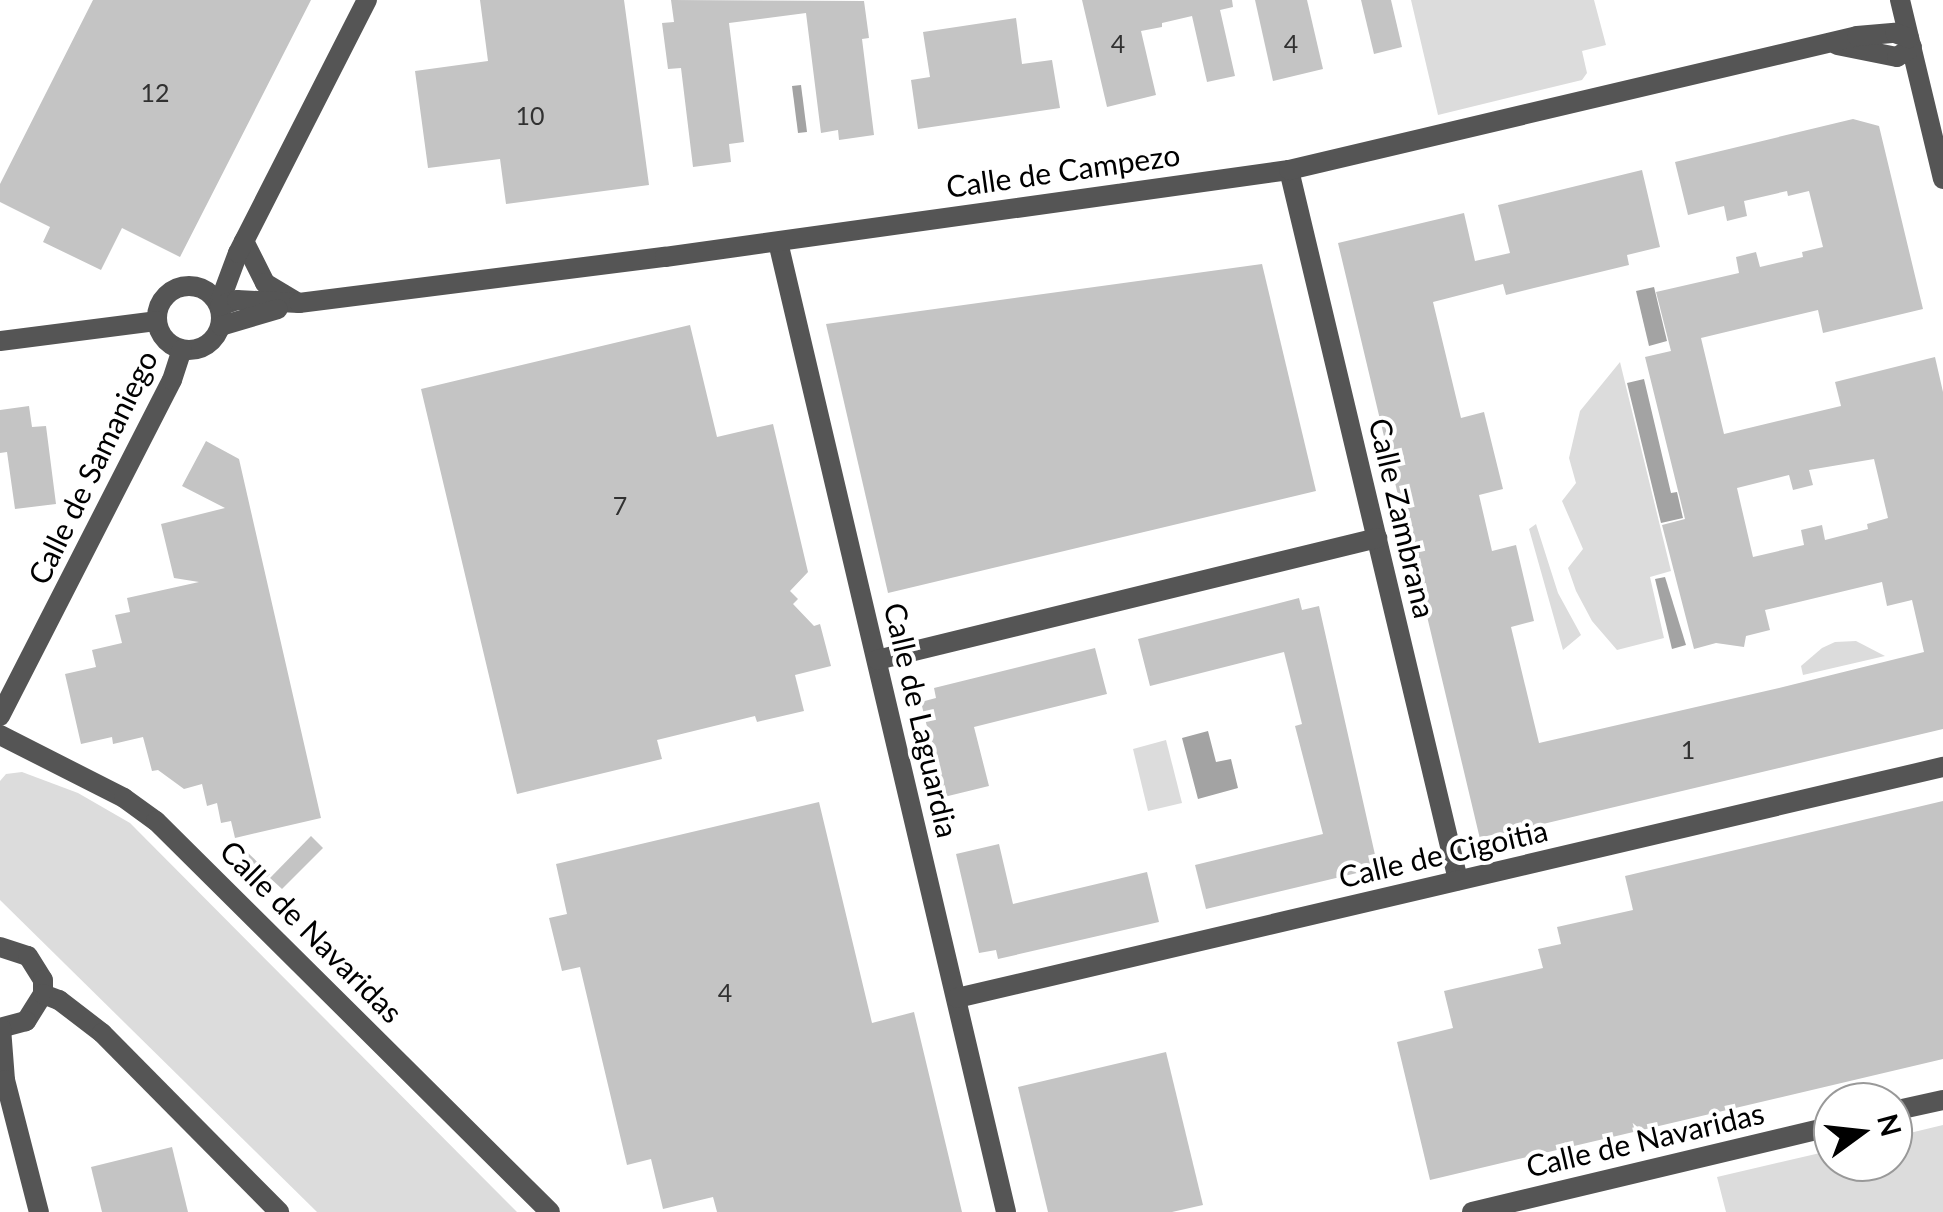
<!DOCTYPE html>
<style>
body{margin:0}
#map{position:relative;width:1943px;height:1212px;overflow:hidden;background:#fff;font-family:Lato,sans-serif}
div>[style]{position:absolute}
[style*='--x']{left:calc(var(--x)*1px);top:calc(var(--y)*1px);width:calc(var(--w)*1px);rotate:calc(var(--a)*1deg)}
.green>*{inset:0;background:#dcdcdc}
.water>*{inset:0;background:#a3a3a3}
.building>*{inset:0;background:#c4c4c4}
.minor>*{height:20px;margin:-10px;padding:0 10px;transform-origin:10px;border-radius:10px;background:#555}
.minor>.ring{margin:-10px;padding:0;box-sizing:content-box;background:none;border:20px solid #555;border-radius:50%}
span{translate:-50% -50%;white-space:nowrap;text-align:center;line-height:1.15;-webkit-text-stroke:8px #fff;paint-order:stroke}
.number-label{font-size:25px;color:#313131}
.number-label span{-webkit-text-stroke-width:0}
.street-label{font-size:30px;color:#000}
.north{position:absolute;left:1813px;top:1082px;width:100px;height:100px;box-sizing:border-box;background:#fff;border:2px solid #999;border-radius:50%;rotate:75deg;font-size:28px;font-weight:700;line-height:40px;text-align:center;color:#000}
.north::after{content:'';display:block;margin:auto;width:35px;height:45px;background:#000;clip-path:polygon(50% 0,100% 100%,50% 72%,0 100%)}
</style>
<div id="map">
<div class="green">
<div style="clip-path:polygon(1411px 0,1594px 0,1606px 45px,1582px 51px,1587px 73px,1582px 80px,1438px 115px)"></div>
<div style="clip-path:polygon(1620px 362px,1671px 571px,1650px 577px,1664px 638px,1617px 650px,1592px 621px,1576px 591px,1568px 568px,1583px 549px,1562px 501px,1576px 483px,1569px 458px,1580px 411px)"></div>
<div style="clip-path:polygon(1536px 524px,1558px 593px,1581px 635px,1563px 650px,1529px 529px)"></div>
<div style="clip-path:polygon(1856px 641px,1885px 656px,1803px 675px,1801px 666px,1822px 648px,1835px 642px)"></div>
<div style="clip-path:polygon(1166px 740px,1182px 803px,1148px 811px,1133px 749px)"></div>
<div style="clip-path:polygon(22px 772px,78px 793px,130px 823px,517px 1212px,317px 1212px,0 900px,0 781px,6px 774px)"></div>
<div style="clip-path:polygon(1943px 1125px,1943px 1212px,1726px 1212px,1717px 1177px,1833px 1150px,1833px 1162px,1893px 1162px,1893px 1137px)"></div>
</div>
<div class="water">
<div style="clip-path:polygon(801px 85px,807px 132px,798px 133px,792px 86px)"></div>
<div style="clip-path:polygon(1654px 287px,1667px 341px,1649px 346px,1636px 291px)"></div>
<div style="clip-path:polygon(1644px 379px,1671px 493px,1677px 492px,1683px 518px,1661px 523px,1627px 383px)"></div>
<div style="clip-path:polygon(1665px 577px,1686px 645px,1672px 649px,1655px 579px)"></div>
<div style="clip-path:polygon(1208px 731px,1216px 762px,1231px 759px,1238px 788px,1198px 799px,1182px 738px)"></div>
</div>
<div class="building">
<div style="clip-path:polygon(93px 0,311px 0,180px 257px,122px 228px,101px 270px,43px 242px,50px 227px,0 202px,0 184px)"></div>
<div style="clip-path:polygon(480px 0,624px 0,649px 185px,506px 204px,500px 159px,428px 168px,415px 71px,488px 61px)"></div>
<div style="clip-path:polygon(671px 0,864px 1px,869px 38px,862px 39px,874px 135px,839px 140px,838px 130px,821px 133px,806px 13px,729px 23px,744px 142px,729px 144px,731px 162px,693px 167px,681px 68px,668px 69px,662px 23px,674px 22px)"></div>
<div style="clip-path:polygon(1082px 0,1232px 0,1233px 7px,1220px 10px,1235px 76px,1207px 82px,1192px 16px,1162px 23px,1162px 27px,1141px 31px,1156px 95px,1107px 107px)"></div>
<div style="clip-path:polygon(1255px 0,1307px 0,1323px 69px,1273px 81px)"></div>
<div style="clip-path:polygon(1361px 0,1391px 0,1402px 47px,1374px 54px)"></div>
<div style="clip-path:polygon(1016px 18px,1022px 64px,1052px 60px,1060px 108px,918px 129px,911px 80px,930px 77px,923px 32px)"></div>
<div style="clip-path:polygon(evenodd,1853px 119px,1879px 126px,1923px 309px,1823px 333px,1818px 310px,1701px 338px,1724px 434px,1841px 406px,1835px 382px,1935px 357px,1943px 392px,1943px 729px,1480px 839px,1416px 570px,1419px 569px,1407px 511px,1402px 512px,1338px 243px,1464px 213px,1475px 261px,1510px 253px,1498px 205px,1642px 170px,1660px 247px,1627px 255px,1629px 265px,1534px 288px,1506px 295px,1503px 284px,1433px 302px,1461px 418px,1484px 412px,1503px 489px,1479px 495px,1492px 551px,1516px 545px,1534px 621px,1511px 627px,1539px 743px,1779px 688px,1924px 652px,1912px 600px,1887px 606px,1882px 582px,1765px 610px,1770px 630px,1746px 636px,1744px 647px,1716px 643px,1694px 649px,1662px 525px,1685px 519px,1645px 357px,1671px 351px,1656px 292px,1739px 273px,1736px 257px,1756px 252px,1760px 267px,1803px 257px,1802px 252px,1823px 247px,1809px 191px,1788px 196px,1787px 191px,1744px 201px,1747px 216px,1727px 221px,1724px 206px,1688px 215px,1675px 162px,1853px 119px,1874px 459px,1888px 518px,1867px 524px,1868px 529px,1825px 540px,1822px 525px,1801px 530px,1804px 545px,1753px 557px,1737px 488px,1789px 475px,1793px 490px,1813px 485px,1809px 470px,1874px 459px)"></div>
<div style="clip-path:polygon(1262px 264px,1316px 491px,888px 593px,826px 324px)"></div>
<div style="clip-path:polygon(690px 325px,717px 437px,773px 424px,808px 572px,790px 591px,798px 599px,793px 604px,814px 626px,820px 624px,831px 666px,795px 675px,804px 711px,757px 722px,755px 716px,657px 740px,662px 759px,517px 794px,421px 389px)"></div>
<div style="clip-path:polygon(29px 406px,32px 427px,46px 426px,56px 504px,15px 509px,7px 452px,0 453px,0 410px)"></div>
<div style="clip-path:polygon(206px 441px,239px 459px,321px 818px,235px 838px,231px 821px,221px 823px,217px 803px,207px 806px,202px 784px,184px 789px,158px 770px,152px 771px,143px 737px,113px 744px,112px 737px,81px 744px,65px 674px,96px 667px,92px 650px,122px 643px,115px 615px,130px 612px,127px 598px,199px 582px,174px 578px,161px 524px,225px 508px,182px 486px)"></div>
<div style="clip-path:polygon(1299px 598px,1302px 610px,1319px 606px,1378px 868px,1206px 909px,1195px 865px,1323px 834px,1295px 726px,1302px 724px,1284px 652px,1150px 686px,1138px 639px)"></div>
<div style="clip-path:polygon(1095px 648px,1107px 694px,974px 727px,989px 786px,944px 797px,921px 702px,936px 698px,934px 688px)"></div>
<div style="clip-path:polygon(1943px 801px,1943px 1059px,1430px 1180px,1397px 1042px,1453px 1028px,1444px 991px,1543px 968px,1538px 949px,1561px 944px,1557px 927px,1633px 910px,1625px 876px)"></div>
<div style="clip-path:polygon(819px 802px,872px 1023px,914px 1012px,962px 1212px,717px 1212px,713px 1197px,663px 1209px,651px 1159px,627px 1165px,580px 967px,562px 971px,549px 918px,567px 914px,556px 864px)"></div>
<div style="clip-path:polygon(311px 836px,323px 848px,282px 889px,270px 878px)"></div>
<div style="clip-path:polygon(999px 844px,1013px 904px,1147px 872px,1159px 922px,998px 959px,996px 950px,979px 953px,956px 854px)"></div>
<div style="clip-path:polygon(247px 852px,270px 874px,258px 886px,235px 864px)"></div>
<div style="clip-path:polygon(1166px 1052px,1203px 1205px,1172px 1212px,1048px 1212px,1018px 1087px)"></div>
<div style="clip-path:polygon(172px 1147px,188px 1212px,102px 1212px,91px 1167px)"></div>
</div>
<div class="minor">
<div style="--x:1900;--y:0;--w:184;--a:76.5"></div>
<div style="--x:1837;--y:45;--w:61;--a:11.3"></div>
<div style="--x:1897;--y:57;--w:18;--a:-34"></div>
<div style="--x:1289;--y:170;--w:730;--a:76.61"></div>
<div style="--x:244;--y:241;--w:47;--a:63.4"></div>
<div style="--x:265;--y:283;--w:37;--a:31"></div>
<div style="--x:778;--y:242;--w:996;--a:76.77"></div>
<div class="ring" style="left:157px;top:286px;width:44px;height:44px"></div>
<div style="--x:219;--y:304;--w:54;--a:-69.6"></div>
<div style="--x:238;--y:253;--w:284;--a:-63"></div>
<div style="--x:220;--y:306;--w:18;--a:-19"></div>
<div style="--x:237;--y:300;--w:62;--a:2.8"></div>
<div style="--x:299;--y:303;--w:369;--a:-7.2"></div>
<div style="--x:665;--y:257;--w:630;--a:-7.94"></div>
<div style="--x:1289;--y:170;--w:584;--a:-13.27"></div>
<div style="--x:1857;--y:36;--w:38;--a:-5"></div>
<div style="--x:1895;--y:33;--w:15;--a:20"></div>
<div style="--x:221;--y:326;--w:59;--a:-16.6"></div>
<div style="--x:0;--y:341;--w:157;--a:-7.3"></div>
<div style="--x:877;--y:660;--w:515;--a:-13.71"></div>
<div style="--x:0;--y:716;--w:377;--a:-62.9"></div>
<div style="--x:172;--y:380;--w:32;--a:-72"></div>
<div style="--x:0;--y:735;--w:139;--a:26.9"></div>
<div style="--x:124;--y:798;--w:39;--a:36"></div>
<div style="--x:156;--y:821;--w:555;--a:44.78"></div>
<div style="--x:0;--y:947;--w:29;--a:18"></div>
<div style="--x:28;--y:956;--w:28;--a:58"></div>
<div style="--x:43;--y:980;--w:14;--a:90"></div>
<div style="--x:43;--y:994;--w:32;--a:122"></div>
<div style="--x:26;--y:1021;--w:27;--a:165"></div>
<div style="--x:43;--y:994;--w:17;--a:21"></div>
<div style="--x:59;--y:1000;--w:54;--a:37.5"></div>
<div style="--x:102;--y:1033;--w:252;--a:45.3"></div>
<div style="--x:957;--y:998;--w:1013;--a:-13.19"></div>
<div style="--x:1;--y:1028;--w:52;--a:85.6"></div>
<div style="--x:5;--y:1080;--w:136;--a:75.6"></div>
<div style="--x:1893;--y:1111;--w:51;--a:-12.4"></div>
<div style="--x:1472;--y:1212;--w:371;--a:-13.4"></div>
</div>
<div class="number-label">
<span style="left:1118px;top:43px">4</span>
<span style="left:1291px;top:43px">4</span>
<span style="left:155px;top:92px">12</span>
<span style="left:530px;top:115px">10</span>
<span style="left:620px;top:505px">7</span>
<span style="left:1688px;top:749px">1</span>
<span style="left:725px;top:992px">4</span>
</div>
<div class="street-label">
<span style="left:1063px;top:170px;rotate:-8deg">Calle de Campezo</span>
<span style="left:92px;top:467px;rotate:-64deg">Calle de Samaniego</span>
<span style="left:1403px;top:518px;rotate:77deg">Calle Zambrana</span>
<span style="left:922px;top:720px;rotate:77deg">Calle de Laguardia</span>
<span style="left:1443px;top:853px;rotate:-13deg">Calle de Cigoitia</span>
<span style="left:312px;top:931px;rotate:45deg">Calle de Navaridas</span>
<span style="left:1645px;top:1139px;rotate:-13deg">Calle de Navaridas</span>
</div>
<div class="north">N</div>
</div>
